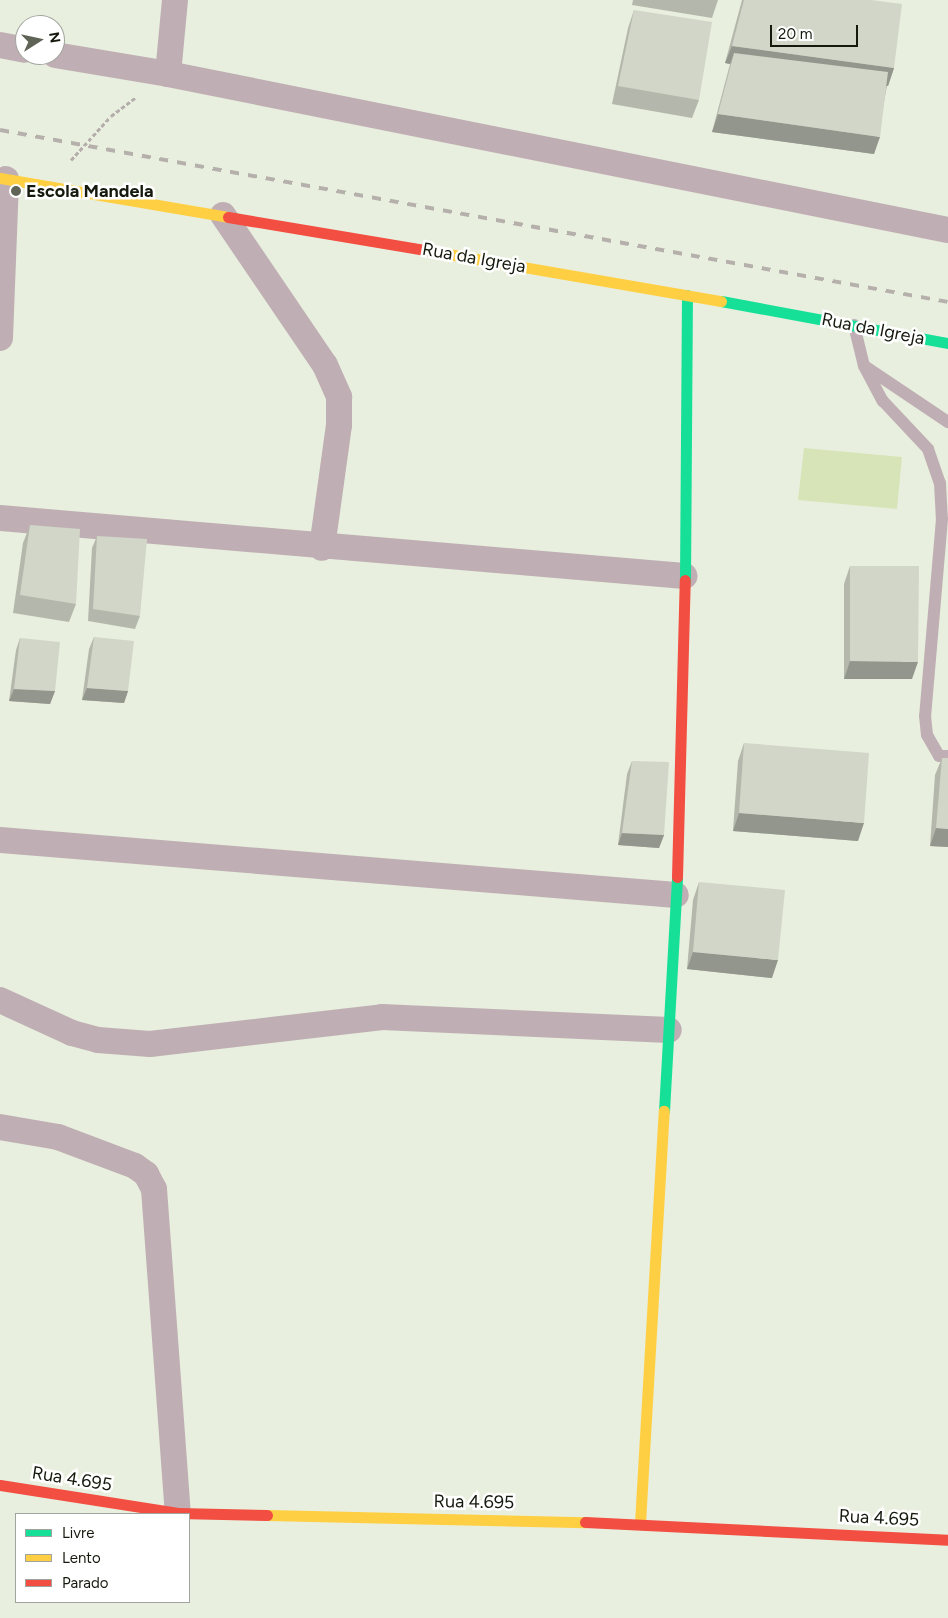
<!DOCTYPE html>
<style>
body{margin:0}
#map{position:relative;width:948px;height:1618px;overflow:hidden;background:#e9efde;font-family:Figtree,sans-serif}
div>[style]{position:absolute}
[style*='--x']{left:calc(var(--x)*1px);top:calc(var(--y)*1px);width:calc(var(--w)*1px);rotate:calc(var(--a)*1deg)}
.green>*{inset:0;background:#d6e4b7}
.path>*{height:3px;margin-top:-1.5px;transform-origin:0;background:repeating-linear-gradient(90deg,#b4adab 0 4px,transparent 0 6.5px)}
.lane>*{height:12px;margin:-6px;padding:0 6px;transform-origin:6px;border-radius:6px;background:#bfafb4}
.street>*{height:26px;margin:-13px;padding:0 13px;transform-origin:13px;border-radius:13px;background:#bfafb4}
.fast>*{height:11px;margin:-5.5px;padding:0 5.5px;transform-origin:5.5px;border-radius:5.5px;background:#16e098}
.slow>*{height:11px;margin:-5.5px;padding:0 5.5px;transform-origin:5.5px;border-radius:5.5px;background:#ffcf43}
.jam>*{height:11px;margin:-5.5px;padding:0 5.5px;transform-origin:5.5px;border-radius:5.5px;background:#f24e42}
.rail>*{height:4px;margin-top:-2px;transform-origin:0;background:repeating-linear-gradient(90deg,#b5b0ab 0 9px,transparent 0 18px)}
.wall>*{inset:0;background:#b4b8ac}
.shaded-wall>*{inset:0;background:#92968c}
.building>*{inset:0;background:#d1d6c8}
.dots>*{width:14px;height:14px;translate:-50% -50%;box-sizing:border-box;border:2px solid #fff;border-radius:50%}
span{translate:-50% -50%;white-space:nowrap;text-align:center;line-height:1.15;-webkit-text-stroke:5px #fff;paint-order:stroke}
.poi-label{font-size:18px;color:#15190d;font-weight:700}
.left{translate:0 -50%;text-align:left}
.street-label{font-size:18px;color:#15190d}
.legend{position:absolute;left:15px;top:1513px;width:175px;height:90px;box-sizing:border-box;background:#fff;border:1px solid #a1a39e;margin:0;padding:6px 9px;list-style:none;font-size:15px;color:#15190d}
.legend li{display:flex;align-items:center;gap:10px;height:25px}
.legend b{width:25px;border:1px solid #a1a39e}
.north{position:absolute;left:15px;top:15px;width:50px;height:50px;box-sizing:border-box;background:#fff;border:1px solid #a1a39e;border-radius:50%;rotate:80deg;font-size:14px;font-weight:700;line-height:20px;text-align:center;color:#15190d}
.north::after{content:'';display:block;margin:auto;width:18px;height:22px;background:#5f6456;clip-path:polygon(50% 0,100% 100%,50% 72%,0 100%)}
.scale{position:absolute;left:770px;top:25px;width:88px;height:22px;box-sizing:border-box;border:2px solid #15190d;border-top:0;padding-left:6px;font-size:15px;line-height:18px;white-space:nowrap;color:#15190d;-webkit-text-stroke:4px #fff;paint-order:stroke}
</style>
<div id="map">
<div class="green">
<div style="clip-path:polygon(804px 448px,902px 457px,897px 509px,798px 500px)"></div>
</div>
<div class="path">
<div style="--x:71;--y:160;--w:59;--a:-47.7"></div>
<div style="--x:111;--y:116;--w:31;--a:-37"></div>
</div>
<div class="lane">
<div style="--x:854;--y:325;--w:42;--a:76.3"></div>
<div style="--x:864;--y:366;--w:40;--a:62"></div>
<div style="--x:883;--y:401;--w:66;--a:46.8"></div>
<div style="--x:928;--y:449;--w:36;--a:71"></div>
<div style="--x:940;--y:483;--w:36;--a:87"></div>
<div style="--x:942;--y:519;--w:198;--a:94.9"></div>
<div style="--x:925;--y:716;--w:19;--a:84"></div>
<div style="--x:927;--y:735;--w:24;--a:60"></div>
<div style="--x:939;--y:756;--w:9;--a:0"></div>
<div style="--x:866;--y:367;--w:99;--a:33.9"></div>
</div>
<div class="street">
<div style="--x:0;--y:45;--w:25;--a:11"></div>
<div style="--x:55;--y:55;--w:115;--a:9.5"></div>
<div style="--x:168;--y:74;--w:795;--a:11.31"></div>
<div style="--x:168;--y:74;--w:74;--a:-84.6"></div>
<div style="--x:223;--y:215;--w:181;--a:55.8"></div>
<div style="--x:325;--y:365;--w:35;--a:66"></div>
<div style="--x:339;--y:397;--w:28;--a:90"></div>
<div style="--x:339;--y:425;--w:124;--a:97.9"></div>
<div style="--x:0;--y:338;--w:159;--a:-87.8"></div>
<div style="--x:0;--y:518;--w:687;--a:4.84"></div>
<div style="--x:0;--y:840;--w:678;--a:4.65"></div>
<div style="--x:0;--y:1000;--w:79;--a:24.6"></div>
<div style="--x:72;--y:1033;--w:27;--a:15"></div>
<div style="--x:98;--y:1040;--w:52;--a:4.4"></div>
<div style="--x:150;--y:1044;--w:234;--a:-6.6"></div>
<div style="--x:382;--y:1017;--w:287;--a:2.6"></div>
<div style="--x:0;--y:1127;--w:59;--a:9.8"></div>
<div style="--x:58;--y:1137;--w:82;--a:20.6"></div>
<div style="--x:135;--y:1166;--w:14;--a:36"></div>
<div style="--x:146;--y:1174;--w:17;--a:62"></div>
<div style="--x:154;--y:1189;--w:325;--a:85.8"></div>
</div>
<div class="fast">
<div style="--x:721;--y:301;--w:231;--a:10.5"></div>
<div style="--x:685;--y:580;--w:285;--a:-89.6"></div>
<div style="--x:664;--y:1111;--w:234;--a:-86.8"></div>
</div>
<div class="slow">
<div style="--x:0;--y:178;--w:231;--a:9.7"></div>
<div style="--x:448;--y:254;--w:277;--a:9.8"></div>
<div style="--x:267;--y:1515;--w:318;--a:1.3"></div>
<div style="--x:640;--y:1523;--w:413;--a:-86.7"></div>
</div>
<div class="jam">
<div style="--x:228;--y:217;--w:223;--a:9.5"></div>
<div style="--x:677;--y:877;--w:297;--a:-88.5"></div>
<div style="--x:0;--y:1485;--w:180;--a:8.9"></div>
<div style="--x:178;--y:1513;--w:89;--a:1.3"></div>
<div style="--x:585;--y:1522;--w:363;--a:2.8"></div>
</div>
<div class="rail">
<div style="--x:0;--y:130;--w:963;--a:10.28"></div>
</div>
<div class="wall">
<div style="clip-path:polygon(633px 0,718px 0,712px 18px,632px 5px)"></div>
<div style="clip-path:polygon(742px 0,871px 0,894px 68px,888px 86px,887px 86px,874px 154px,712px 132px,730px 64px,725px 63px)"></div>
<div style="clip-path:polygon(634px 10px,699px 100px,692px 118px,612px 104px,628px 28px)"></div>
<div style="clip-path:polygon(30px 525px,76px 604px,69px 622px,13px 613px,23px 543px)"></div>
<div style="clip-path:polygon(97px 536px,140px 616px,135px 629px,88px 621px,92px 548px)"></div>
<div style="clip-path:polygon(850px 566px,912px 679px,844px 679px,844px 584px)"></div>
<div style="clip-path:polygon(94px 637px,128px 691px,124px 703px,82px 700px,89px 649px)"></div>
<div style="clip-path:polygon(20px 638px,55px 691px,50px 704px,9px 701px,16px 650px)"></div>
<div style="clip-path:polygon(744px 743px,858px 841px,733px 831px,738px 761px)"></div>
<div style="clip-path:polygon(942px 758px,948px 847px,930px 846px,935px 775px)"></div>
<div style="clip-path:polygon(632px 761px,664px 835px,659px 848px,618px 845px,627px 774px)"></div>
<div style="clip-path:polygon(699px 882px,772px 978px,687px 969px,693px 900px)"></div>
</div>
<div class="shaded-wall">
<div style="clip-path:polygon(732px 46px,894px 68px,888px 86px,731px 64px,734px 53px,730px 64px,725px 63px)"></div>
<div style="clip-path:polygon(718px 114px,880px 137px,874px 154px,712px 132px)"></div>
<div style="clip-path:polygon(850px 661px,918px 662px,912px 679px,844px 679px)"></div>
<div style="clip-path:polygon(87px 688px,128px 691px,124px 703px,82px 700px)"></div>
<div style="clip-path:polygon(14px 689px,55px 691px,50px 704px,9px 701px)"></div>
<div style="clip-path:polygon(739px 813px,864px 823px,858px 841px,733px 831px)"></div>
<div style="clip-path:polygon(936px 828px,948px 829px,948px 847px,930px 846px)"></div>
<div style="clip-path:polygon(622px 833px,664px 835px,659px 848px,618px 845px)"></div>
<div style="clip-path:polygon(693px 952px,778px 960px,772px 978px,687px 969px)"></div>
</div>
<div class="building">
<div style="clip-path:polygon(744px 0,871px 0,902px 4px,894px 68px,732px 46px)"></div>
<div style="clip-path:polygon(634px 10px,712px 22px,699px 100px,618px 86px)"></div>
<div style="clip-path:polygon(734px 53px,888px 72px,880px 137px,718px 114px)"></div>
<div style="clip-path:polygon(30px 525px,80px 529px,76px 604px,20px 595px)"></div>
<div style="clip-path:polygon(97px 536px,147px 539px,140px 616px,93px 609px)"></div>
<div style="clip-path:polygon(850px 566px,919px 566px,918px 662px,850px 661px)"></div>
<div style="clip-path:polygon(94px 637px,134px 641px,128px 691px,87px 688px)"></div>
<div style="clip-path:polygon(20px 638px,60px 642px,55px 691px,14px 689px)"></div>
<div style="clip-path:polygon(744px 743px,869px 753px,864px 823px,739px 813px)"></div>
<div style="clip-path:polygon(942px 758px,948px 758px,948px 829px,936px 828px)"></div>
<div style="clip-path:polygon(632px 761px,669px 762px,664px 835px,622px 833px)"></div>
<div style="clip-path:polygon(699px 882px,785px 890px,778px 960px,693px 952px)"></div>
</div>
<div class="dots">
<div style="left:16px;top:191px;background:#5f6456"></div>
</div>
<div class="poi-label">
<span class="left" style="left:26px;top:191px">Escola Mandela</span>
</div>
<div class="street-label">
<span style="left:474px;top:258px;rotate:10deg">Rua da Igreja</span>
<span style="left:873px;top:329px;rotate:11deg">Rua da Igreja</span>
<span style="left:72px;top:1479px;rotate:9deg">Rua 4.695</span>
<span style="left:474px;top:1502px;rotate:1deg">Rua 4.695</span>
<span style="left:879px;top:1518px;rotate:3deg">Rua 4.695</span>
</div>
<ul class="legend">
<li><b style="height:6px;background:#16e098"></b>Livre</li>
<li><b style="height:6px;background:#ffcf43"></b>Lento</li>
<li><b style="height:6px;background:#f24e42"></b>Parado</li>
</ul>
<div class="north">N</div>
<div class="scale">20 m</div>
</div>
